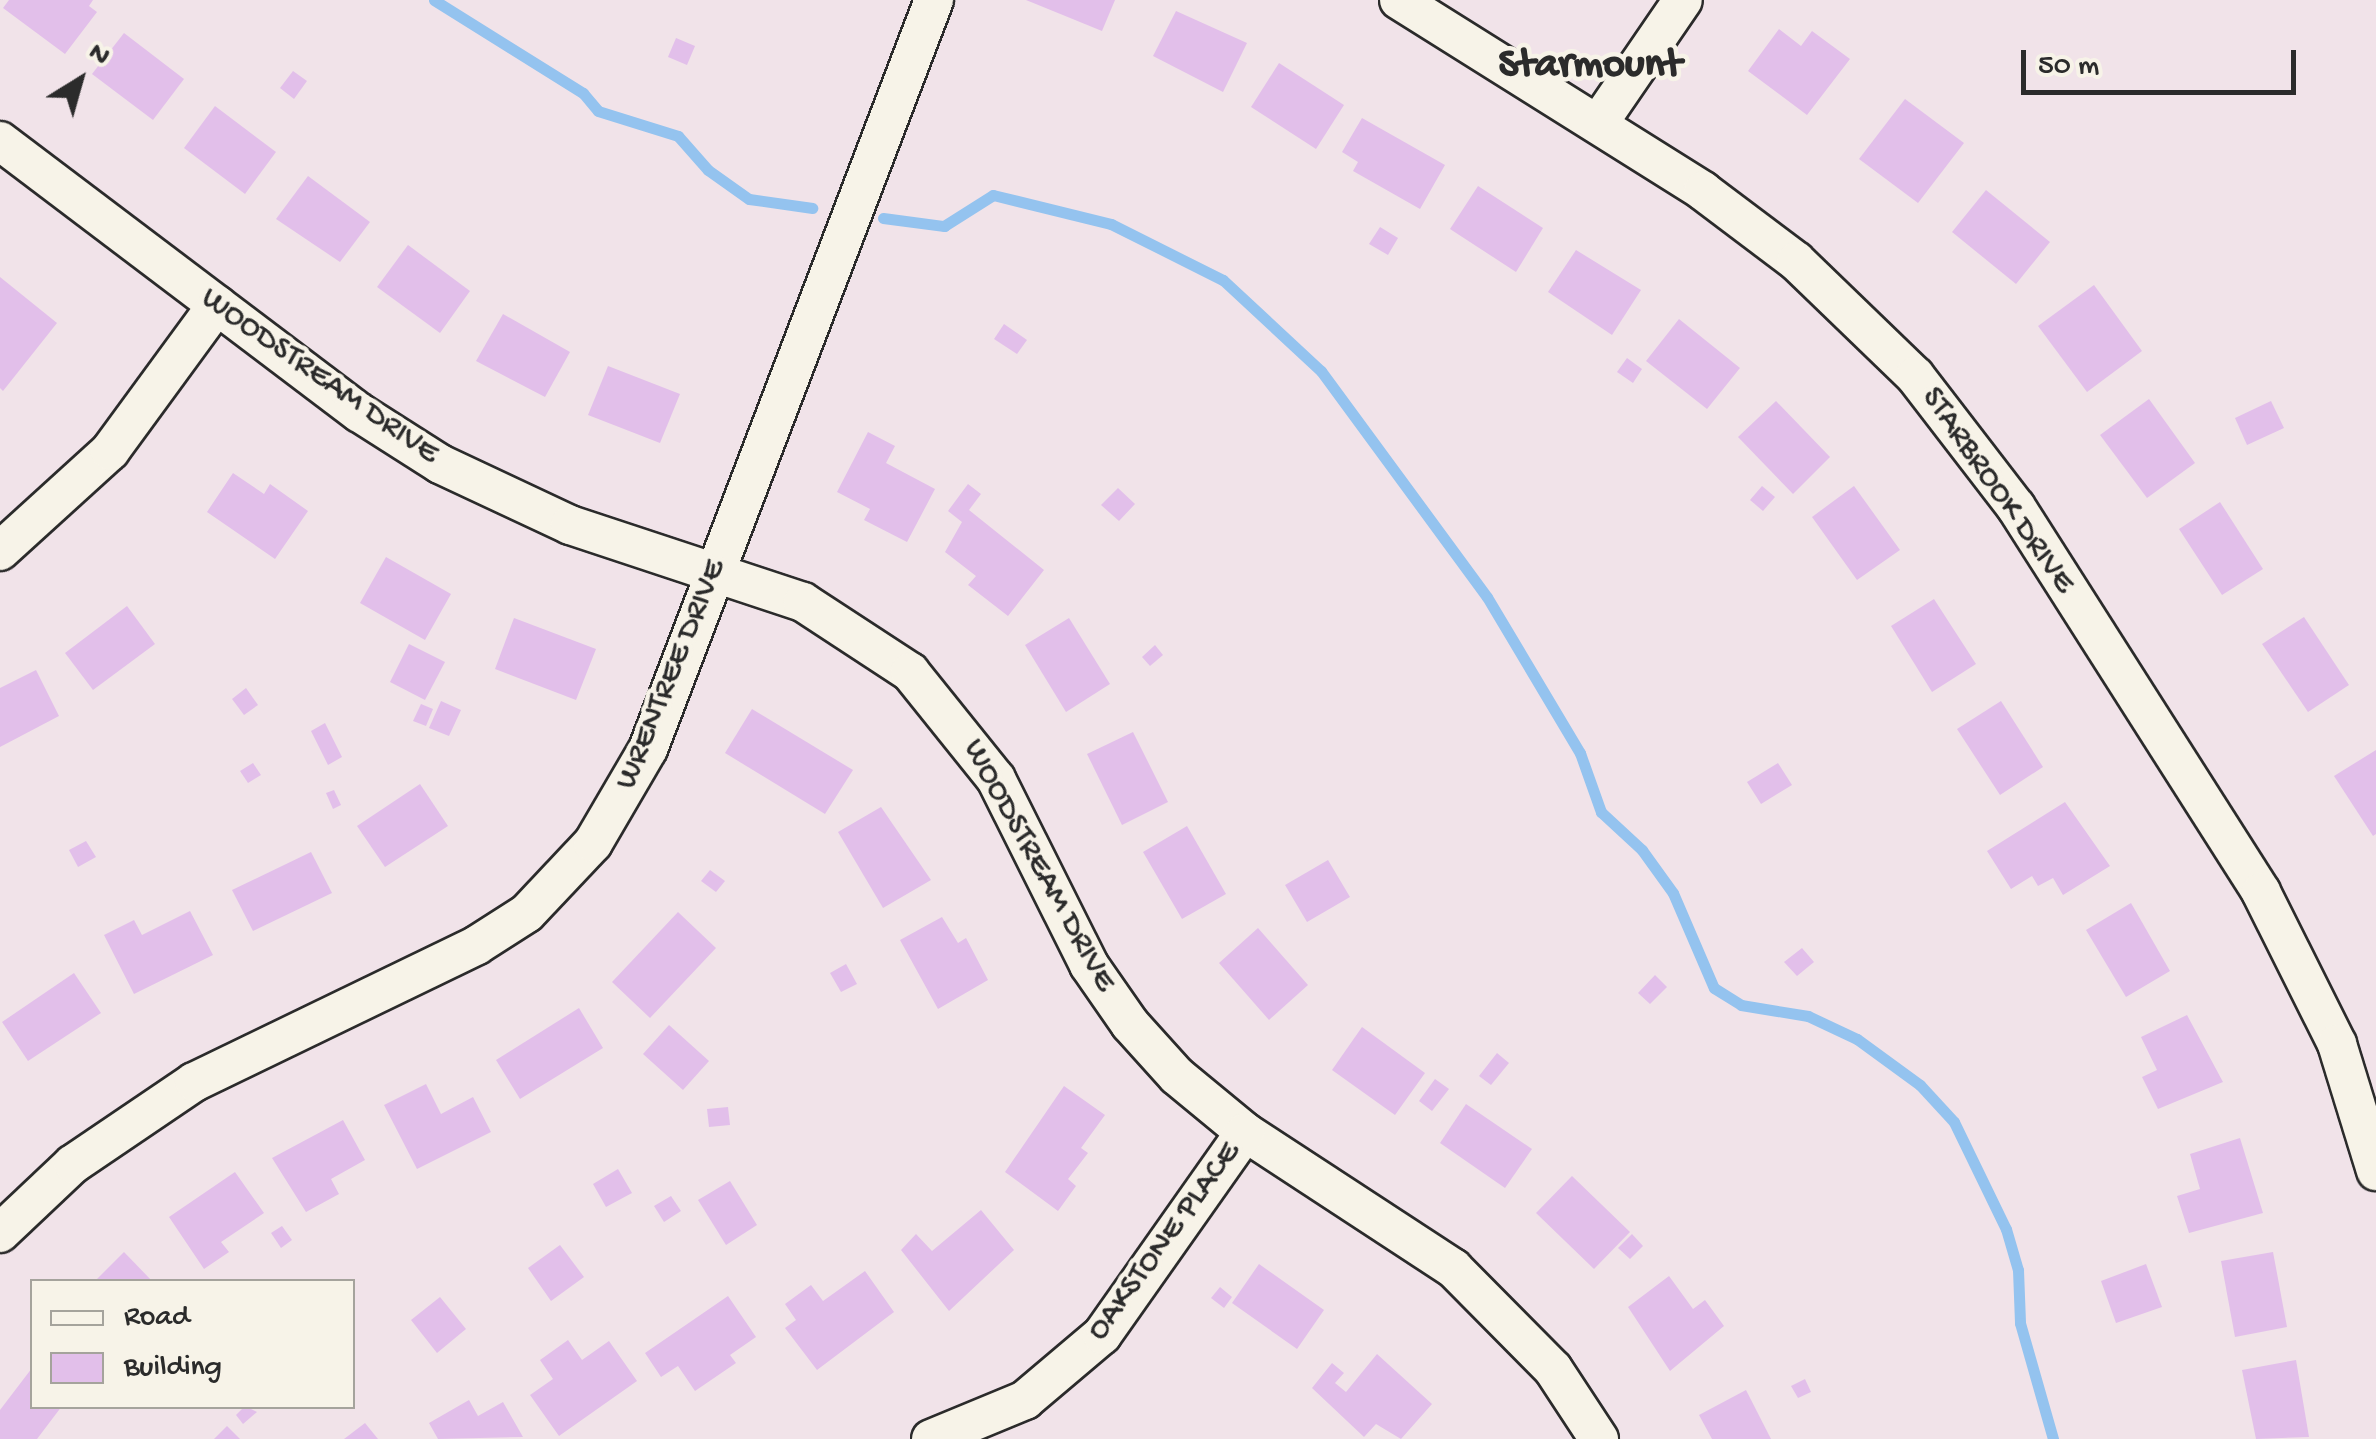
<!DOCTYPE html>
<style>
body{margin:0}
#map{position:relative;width:2376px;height:1439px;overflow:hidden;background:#f1e3e9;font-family:"Gochi Hand",sans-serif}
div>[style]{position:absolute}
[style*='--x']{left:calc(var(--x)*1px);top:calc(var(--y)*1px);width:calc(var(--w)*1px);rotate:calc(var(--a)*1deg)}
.stream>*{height:11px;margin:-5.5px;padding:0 5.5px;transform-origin:5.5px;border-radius:5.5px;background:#94c3ef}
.building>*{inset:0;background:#e2bfea}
.roads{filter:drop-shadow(2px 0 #2b2b2b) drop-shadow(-2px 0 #2b2b2b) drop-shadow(0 2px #2b2b2b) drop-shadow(0 -2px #2b2b2b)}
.minor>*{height:38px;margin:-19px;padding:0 19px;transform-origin:19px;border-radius:19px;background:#f7f3e8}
span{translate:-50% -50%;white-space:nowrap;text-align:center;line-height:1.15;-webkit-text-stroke:9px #f7f3e8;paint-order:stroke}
.street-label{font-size:32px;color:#2b2b2b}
.district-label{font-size:42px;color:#2b2b2b;font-weight:700}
.legend{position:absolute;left:30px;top:1279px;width:325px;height:130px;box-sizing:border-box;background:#f7f3e8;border:2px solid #a5a39c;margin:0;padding:12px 18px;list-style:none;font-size:30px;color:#2b2b2b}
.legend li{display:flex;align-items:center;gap:20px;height:50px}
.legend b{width:50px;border:2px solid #a5a39c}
.north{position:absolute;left:30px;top:30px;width:100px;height:100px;-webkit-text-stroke:8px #f7f3e8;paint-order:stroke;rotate:37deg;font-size:28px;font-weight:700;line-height:40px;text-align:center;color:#2b2b2b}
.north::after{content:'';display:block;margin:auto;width:35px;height:45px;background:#2b2b2b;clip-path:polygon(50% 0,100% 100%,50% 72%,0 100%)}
.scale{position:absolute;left:2021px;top:50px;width:275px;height:45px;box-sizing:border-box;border:5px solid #2b2b2b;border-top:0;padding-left:12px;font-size:30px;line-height:35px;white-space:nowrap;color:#2b2b2b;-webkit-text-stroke:8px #f7f3e8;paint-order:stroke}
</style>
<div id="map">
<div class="stream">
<div style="--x:434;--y:0;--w:176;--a:32"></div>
<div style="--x:583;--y:93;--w:23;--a:50"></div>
<div style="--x:598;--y:111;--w:84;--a:17.4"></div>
<div style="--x:678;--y:136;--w:45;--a:48.6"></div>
<div style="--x:708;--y:170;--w:50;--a:35.3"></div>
<div style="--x:749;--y:199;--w:64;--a:8.1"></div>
<div style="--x:883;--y:218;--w:62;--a:7.5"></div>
<div style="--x:944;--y:226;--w:58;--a:-32.3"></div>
<div style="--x:993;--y:195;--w:122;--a:13.8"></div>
<div style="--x:1111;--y:224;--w:125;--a:26.6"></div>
<div style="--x:1223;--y:280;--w:134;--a:42.9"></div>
<div style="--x:1321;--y:371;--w:280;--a:53.7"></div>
<div style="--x:1487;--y:597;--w:182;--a:59.2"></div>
<div style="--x:1580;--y:753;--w:63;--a:70.4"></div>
<div style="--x:1601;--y:812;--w:56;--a:42.8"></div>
<div style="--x:1642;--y:850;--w:53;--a:54.2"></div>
<div style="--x:1673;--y:893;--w:103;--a:66.7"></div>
<div style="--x:1714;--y:988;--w:32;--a:32"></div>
<div style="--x:1741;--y:1005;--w:68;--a:9.3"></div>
<div style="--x:1808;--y:1016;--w:54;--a:25.1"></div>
<div style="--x:1857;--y:1039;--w:78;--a:36.1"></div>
<div style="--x:1920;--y:1085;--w:50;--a:47.4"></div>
<div style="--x:1954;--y:1122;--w:119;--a:64.1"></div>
<div style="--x:2006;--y:1229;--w:43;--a:73.7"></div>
<div style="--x:2018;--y:1270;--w:53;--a:87.8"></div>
<div style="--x:2020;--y:1323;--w:121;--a:74.1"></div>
</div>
<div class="building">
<div style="clip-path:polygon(9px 0,93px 0,89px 6px,97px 12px,65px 54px,3px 8px)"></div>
<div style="clip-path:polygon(1026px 0,1115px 0,1102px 31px)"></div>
<div style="clip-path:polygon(1176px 11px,1247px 43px,1223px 92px,1153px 56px)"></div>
<div style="clip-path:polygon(1779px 29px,1801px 46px,1812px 31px,1850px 59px,1807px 115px,1748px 71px)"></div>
<div style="clip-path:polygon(124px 33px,184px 79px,153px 120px,92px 74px)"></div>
<div style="clip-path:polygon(676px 38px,695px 46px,687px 65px,668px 57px)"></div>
<div style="clip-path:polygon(1279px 63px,1344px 105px,1316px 149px,1251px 107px)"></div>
<div style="clip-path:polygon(293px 71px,307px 81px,294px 99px,280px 88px)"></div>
<div style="clip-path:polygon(1905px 99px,1964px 143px,1918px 203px,1859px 159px)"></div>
<div style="clip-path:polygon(215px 106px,276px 152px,245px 194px,184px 148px)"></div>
<div style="clip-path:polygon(1362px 118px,1445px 165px,1420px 209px,1353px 171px,1358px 162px,1342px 152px)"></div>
<div style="clip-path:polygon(308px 176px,370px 222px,340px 262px,276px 219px)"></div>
<div style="clip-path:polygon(1478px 186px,1543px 228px,1516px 272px,1450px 229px)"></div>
<div style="clip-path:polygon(1986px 190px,2050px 242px,2016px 284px,1952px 232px)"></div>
<div style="clip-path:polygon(1380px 227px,1398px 238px,1388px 255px,1369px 244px)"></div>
<div style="clip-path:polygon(408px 245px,470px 291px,440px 333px,377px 287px)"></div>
<div style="clip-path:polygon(1576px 250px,1641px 290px,1612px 335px,1548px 292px)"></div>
<div style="clip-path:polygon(0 277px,57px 323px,3px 391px,0 388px)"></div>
<div style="clip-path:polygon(2094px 285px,2142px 351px,2087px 392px,2038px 326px)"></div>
<div style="clip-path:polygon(503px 314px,570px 352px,545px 397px,476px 361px)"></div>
<div style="clip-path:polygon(1679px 319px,1740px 368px,1707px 409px,1646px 361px)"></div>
<div style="clip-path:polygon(1004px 324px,1027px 340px,1017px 354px,994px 339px)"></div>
<div style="clip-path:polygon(1627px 358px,1642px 369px,1633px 383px,1617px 372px)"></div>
<div style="clip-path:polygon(608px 366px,680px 394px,660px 443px,588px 415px)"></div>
<div style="clip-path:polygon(2149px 399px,2195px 463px,2147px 498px,2100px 435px)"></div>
<div style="clip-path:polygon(1776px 401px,1830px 457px,1793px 494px,1738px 437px)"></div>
<div style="clip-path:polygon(2271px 401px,2284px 428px,2247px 445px,2235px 418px)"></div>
<div style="clip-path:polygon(868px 432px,895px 446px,886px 463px,935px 489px,907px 542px,864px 520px,870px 509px,837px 492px)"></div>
<div style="clip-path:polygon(233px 473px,264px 494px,270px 484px,308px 511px,275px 559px,207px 512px)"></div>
<div style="clip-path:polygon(968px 484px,981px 494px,969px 510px,1044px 570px,1008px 616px,968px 585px,976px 576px,945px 552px,962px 522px,948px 511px)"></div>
<div style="clip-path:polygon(1762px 486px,1775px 497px,1763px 511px,1750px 500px)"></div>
<div style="clip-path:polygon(1854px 486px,1900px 550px,1857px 580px,1812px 517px)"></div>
<div style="clip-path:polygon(1118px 488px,1135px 504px,1119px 521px,1101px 505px)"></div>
<div style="clip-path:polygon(2220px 502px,2263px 569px,2222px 595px,2179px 529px)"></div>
<div style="clip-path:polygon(386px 557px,451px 594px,425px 640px,360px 603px)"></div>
<div style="clip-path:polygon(1934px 599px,1976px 664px,1932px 692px,1891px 626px)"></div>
<div style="clip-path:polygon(127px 606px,155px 644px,93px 690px,65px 653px)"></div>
<div style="clip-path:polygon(2304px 617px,2349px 685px,2308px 712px,2262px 644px)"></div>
<div style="clip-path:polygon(514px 618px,596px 649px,576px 700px,495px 669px)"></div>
<div style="clip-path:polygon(1069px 618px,1110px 684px,1066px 712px,1025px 645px)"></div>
<div style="clip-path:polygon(409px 644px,445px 662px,425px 700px,390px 682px)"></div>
<div style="clip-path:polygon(1155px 645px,1163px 655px,1150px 666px,1142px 657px)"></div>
<div style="clip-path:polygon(36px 670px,59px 716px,0 747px,0 688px)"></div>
<div style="clip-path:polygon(246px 688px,258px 705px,244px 715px,232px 699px)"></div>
<div style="clip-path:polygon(441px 701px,461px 710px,449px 736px,429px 728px)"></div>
<div style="clip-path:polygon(2001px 701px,2043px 767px,2000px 795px,1957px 729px)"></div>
<div style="clip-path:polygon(421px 704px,433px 709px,426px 726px,413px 721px)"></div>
<div style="clip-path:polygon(752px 709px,853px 770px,825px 814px,725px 753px)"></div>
<div style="clip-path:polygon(325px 723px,342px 757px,328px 765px,311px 731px)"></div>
<div style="clip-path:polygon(1133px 732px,1168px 802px,1122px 825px,1087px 754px)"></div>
<div style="clip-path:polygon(2376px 750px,2376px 834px,2373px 836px,2334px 776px)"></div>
<div style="clip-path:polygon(253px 763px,261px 775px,248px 783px,240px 771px)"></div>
<div style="clip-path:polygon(1778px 763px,1792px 785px,1761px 804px,1747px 782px)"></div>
<div style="clip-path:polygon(420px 784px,448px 826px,385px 867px,357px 826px)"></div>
<div style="clip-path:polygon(334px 790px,341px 805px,333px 809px,326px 793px)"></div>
<div style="clip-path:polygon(2065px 802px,2110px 866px,2063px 895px,2053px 878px,2038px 886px,2032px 876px,2011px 889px,1987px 851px)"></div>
<div style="clip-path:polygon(881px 807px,931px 880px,883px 908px,838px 832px)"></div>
<div style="clip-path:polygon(1187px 826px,1226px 894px,1182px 919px,1143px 852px)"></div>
<div style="clip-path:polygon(86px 841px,96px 857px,78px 867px,69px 850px)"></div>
<div style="clip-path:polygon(311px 852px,332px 893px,253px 931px,232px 890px)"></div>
<div style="clip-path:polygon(1328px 860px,1350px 897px,1307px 922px,1285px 885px)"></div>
<div style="clip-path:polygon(710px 870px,725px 881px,716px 892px,701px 881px)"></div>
<div style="clip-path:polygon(2131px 903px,2170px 971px,2126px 997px,2086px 930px)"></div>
<div style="clip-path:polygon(190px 911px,213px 955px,134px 994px,104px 935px,134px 920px,142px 935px)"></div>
<div style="clip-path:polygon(678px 912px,716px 948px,650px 1018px,612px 982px)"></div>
<div style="clip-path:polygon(942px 917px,958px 943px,966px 938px,988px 980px,938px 1009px,900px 940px)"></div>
<div style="clip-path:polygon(1258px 928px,1308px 985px,1269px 1020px,1219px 963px)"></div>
<div style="clip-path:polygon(1802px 948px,1814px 962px,1797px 976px,1784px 962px)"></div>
<div style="clip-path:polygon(846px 964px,857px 984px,841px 992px,830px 973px)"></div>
<div style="clip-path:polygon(74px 973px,101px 1013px,28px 1061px,2px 1022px)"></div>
<div style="clip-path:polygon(1655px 975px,1667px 987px,1650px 1004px,1638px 993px)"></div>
<div style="clip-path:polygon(579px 1008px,603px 1048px,520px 1099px,496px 1060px)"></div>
<div style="clip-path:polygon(2187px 1015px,2223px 1082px,2158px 1109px,2142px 1077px,2157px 1070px,2141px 1037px)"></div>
<div style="clip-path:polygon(669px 1025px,709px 1061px,683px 1090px,643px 1054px)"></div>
<div style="clip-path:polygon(1362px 1027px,1425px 1073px,1395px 1115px,1332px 1070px)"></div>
<div style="clip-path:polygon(1497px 1053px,1509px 1063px,1491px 1085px,1479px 1076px)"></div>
<div style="clip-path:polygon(1435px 1079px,1449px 1089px,1432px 1111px,1419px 1101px)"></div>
<div style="clip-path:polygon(426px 1084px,441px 1114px,473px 1097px,491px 1132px,417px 1169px,384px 1105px)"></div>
<div style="clip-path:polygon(1064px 1086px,1105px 1115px,1081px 1148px,1088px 1153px,1068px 1179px,1076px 1186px,1058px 1211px,1005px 1172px)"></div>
<div style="clip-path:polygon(1466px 1104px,1532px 1149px,1505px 1188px,1440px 1143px)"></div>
<div style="clip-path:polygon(728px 1107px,730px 1125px,709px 1127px,707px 1109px)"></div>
<div style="clip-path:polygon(343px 1120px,365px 1160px,331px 1179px,339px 1194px,306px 1212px,272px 1158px)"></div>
<div style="clip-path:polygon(2240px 1138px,2263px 1213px,2189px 1233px,2177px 1196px,2200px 1189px,2190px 1154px)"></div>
<div style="clip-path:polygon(618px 1169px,632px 1193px,606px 1207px,593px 1184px)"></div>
<div style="clip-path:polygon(235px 1172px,264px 1213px,221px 1242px,229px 1252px,204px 1269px,169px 1217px)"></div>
<div style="clip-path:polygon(1572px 1176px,1630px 1232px,1594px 1269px,1536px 1213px)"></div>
<div style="clip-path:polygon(730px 1181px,757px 1225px,726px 1245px,698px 1200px)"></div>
<div style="clip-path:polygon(671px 1196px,681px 1211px,664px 1222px,654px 1206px)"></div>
<div style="clip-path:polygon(981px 1210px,1014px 1250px,949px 1311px,901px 1250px,916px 1234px,932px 1251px)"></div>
<div style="clip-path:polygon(282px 1226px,292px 1240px,281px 1248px,271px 1233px)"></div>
<div style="clip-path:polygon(1632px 1234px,1643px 1246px,1630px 1259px,1618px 1248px)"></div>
<div style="clip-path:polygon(560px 1245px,584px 1277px,551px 1301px,528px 1268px)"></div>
<div style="clip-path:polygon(124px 1252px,153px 1282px,94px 1282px)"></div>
<div style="clip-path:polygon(2273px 1252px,2287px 1327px,2235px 1337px,2221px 1261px)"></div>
<div style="clip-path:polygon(1259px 1264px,1324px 1310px,1297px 1349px,1232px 1303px)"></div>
<div style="clip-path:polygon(2146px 1264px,2162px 1307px,2116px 1323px,2101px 1281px)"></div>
<div style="clip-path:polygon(865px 1271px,894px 1312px,817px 1370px,785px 1328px,796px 1320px,785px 1304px,811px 1285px,823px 1301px)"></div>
<div style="clip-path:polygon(1669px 1276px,1693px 1309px,1705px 1300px,1724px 1326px,1670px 1371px,1628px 1307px)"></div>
<div style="clip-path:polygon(1220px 1287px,1232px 1297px,1224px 1308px,1211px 1298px)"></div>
<div style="clip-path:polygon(728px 1296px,756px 1337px,730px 1355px,736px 1363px,695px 1391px,678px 1366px,661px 1377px,645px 1353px)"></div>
<div style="clip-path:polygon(440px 1297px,466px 1329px,437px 1353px,411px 1320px)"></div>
<div style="clip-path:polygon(568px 1340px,582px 1360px,609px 1341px,637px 1381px,559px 1436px,530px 1395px,553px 1379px,540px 1360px)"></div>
<div style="clip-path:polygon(1377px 1354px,1432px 1404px,1401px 1439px,1376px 1424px,1364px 1437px,1312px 1388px,1332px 1363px,1344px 1373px,1335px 1383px,1346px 1392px)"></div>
<div style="clip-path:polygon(2296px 1360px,2309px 1437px,2256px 1439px,2242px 1370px)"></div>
<div style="clip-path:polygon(32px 1368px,32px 1406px,62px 1406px,37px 1439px,0 1439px,0 1410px)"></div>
<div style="clip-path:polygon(1805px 1379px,1811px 1392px,1798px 1398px,1791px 1386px)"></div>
<div style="clip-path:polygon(1746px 1390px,1771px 1439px,1712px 1439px,1699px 1415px)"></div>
<div style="clip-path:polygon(469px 1400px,478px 1416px,503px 1402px,523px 1437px,438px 1439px,429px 1423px)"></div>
<div style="clip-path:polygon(245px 1406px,257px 1412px,243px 1424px,236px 1415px)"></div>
<div style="clip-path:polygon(365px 1423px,378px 1439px,344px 1439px)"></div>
<div style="clip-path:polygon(227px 1426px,240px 1439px,214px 1439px)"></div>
</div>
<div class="roads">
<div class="minor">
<div style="--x:1399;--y:0;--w:359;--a:32.1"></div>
<div style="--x:1703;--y:191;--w:116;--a:37"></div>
<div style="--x:1796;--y:261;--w:165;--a:44"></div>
<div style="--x:1915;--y:376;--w:165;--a:52.4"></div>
<div style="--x:2016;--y:507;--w:456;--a:57.5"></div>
<div style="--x:2261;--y:892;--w:170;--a:63.4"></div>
<div style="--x:2337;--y:1044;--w:133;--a:72.9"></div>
<div style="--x:1598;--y:124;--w:150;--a:-55.6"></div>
<div style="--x:0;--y:141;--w:451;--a:37.1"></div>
<div style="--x:360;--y:413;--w:95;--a:32.5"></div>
<div style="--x:440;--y:464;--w:144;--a:25.1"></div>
<div style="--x:570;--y:525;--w:245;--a:18.3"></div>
<div style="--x:803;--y:602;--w:128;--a:33.2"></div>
<div style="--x:910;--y:672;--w:137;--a:51.2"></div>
<div style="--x:996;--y:779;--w:208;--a:63.4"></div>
<div style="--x:1089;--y:965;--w:72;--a:55.2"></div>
<div style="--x:1130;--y:1024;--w:70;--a:47.9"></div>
<div style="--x:1177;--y:1076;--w:88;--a:39.5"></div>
<div style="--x:1245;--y:1132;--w:249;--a:33.2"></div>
<div style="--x:1453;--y:1268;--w:142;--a:45.3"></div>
<div style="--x:1553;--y:1369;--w:84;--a:56.7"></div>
<div style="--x:0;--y:551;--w:149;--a:-42.3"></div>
<div style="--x:110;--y:451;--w:181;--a:-53.8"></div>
<div style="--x:0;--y:1233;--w:100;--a:-43.4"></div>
<div style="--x:73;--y:1164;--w:146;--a:-34.1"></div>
<div style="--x:194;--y:1082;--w:314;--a:-25.8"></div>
<div style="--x:477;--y:945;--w:59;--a:-32.6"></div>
<div style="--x:527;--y:913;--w:96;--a:-46.7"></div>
<div style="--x:593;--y:843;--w:109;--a:-59.7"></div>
<div style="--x:648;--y:749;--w:802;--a:-69.1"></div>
<div style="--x:931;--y:1439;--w:102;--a:-22.5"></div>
<div style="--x:1025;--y:1400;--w:101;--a:-40.2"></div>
<div style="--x:1102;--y:1335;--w:248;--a:-54.8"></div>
</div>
</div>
<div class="street-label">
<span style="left:319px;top:377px;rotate:35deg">WOODSTREAM DRIVE</span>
<span style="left:1997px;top:491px;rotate:55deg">STARBROOK DRIVE</span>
<span style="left:672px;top:675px;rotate:-68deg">WRENTREE DRIVE</span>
<span style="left:1038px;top:866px;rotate:61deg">WOODSTREAM DRIVE</span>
<span style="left:1165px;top:1242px;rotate:-54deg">OAKSTONE PLACE</span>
</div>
<div class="district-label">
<span style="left:1590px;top:67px">Starmount</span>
</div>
<ul class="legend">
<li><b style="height:12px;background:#f7f3e8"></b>Road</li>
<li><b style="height:28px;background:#e2bfea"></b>Building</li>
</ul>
<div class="north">N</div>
<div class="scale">50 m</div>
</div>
